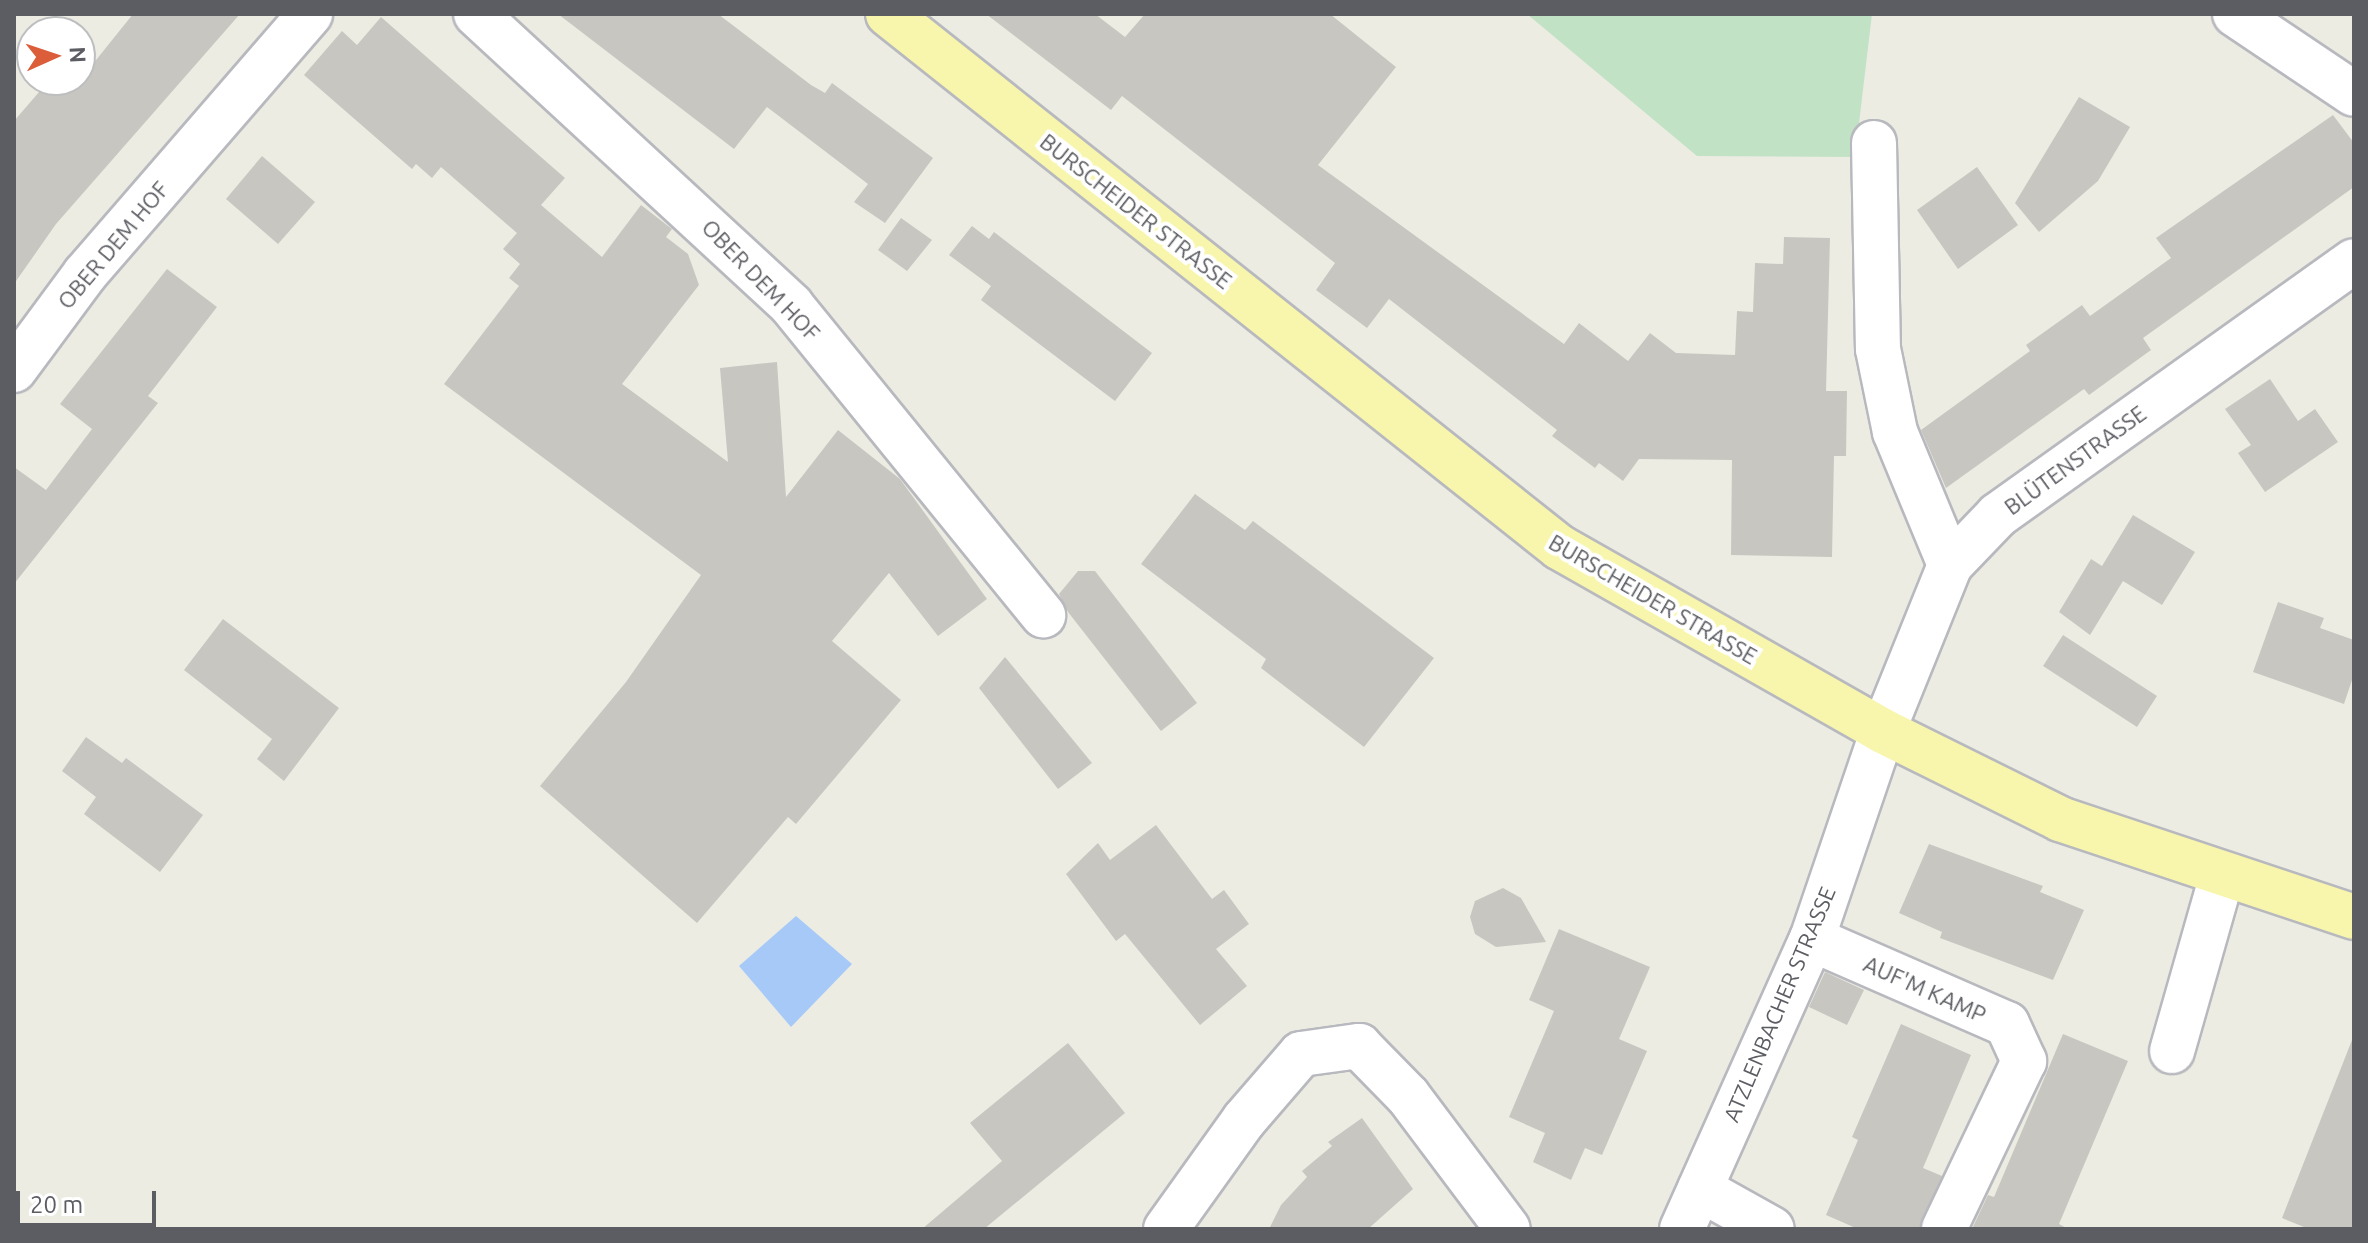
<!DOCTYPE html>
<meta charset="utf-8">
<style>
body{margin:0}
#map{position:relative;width:2368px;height:1243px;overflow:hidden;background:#ecece3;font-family:Ubuntu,sans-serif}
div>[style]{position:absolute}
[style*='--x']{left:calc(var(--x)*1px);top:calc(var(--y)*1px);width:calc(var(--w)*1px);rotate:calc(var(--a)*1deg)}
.green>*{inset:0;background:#c1e2c5}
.water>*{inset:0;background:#a7c9f8}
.building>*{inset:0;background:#c8c6c0}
.roads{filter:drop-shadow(2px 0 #b8b9be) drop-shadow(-2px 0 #b8b9be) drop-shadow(0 2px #b8b9be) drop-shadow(0 -2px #b8b9be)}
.minor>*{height:44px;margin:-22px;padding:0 22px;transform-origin:22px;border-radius:22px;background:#fff}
.major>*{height:44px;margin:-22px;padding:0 22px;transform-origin:22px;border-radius:22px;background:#f8f6ac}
span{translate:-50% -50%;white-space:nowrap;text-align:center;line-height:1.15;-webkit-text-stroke:8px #fff;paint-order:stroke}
.street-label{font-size:22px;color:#5b5d62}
.frame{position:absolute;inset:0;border:16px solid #5b5d62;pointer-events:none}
.north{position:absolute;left:16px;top:16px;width:80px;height:80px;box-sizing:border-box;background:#fff;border:2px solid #bdbec0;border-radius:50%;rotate:87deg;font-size:22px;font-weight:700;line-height:32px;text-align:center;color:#5b5d62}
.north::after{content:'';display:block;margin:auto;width:28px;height:36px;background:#db5d3a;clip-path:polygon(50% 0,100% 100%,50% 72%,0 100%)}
.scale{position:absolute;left:16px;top:1191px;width:140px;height:36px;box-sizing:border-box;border:4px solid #5b5d62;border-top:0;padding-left:10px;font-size:24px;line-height:28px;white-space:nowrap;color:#5b5d62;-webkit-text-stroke:6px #fff;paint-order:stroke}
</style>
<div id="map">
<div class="green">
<div style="clip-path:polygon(1527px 14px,1872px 14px,1855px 157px,1697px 156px)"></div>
</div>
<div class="water">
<div style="clip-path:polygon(796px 916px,852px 964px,791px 1027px,739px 966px)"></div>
</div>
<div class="building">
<div style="clip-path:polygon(133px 14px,240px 14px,56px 224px,14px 284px,14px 121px,46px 84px,80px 80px)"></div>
<div style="clip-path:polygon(558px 14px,718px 14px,811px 85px,825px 93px,832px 83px,933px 158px,885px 223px,854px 202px,868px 184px,767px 107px,734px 149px)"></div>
<div style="clip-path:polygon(986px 14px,1095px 14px,1125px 37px,1145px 14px,1330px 14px,1396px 67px,1318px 165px,1564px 344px,1579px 323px,1628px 361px,1650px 333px,1676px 353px,1735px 355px,1737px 311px,1753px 312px,1755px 263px,1783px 264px,1784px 237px,1830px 238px,1826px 391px,1847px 391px,1846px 456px,1834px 456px,1832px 557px,1731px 555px,1732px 460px,1639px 459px,1623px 481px,1599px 463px,1595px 468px,1552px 436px,1557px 430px,1389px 299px,1367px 328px,1316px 290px,1335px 263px,1122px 96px,1111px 110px)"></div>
<div style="clip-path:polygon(381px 17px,565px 178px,541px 205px,602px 257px,641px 205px,672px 229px,666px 237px,688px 254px,699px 285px,622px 384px,728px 462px,720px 368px,777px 362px,786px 497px,838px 430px,900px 479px,987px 599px,938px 636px,889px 573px,832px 641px,901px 700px,796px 824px,788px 817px,697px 923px,540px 786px,626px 682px,701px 575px,444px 384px,519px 286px,509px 278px,520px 264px,503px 249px,517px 233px,441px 167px,432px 178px,416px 164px,412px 169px,304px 75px,342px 31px,357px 45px)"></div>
<div style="clip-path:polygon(2079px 97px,2130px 127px,2098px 181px,2039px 232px,2015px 203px)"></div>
<div style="clip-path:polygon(2333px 115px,2354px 143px,2354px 187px,2143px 338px,2151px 350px,2089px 395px,2084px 389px,1946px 488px,1921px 430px,2030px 351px,2026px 345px,2082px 305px,2090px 316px,2171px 258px,2156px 238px)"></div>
<div style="clip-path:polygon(262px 156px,315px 202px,278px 244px,226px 199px)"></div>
<div style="clip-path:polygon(1977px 167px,2018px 225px,1958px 269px,1917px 210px)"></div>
<div style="clip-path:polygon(901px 218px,932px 240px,907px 271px,878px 250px)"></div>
<div style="clip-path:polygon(972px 226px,989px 239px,994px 232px,1152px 353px,1115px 401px,981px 300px,991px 286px,949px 255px)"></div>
<div style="clip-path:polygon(167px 269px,217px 307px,148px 396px,158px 403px,14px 584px,14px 467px,46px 490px,92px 429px,60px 404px)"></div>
<div style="clip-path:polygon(2270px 379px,2298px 421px,2315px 409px,2338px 442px,2265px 492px,2238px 453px,2251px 445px,2225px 409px)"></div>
<div style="clip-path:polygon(1195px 494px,1245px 530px,1253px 521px,1434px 658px,1364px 747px,1261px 668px,1266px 659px,1141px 564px)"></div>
<div style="clip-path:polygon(2133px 515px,2195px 552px,2162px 605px,2123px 581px,2090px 635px,2059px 612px,2091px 559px,2102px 566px)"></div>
<div style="clip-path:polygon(1078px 571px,1095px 571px,1197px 703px,1161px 731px,1068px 612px,1059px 594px)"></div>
<div style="clip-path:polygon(2278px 602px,2324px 618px,2320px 628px,2354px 640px,2354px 674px,2344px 704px,2253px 672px)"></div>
<div style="clip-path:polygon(223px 619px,339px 708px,284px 781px,257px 759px,272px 739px,184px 670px)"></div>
<div style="clip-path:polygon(2063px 635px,2157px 696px,2137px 727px,2043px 666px)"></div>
<div style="clip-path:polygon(1005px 657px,1092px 763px,1058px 789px,979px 688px)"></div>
<div style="clip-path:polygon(86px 737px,122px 763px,126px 758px,203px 815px,160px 872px,84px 814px,96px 797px,62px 771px)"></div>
<div style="clip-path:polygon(1156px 825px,1212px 899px,1224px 890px,1249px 924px,1216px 949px,1247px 986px,1200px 1025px,1125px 934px,1116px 941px,1066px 874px,1098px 843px,1110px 860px)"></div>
<div style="clip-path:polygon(1929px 844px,2043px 886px,2040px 892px,2084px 910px,2053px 980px,1940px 938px,1942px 932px,1899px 913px)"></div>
<div style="clip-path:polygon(1503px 888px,1521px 898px,1546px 942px,1496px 947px,1475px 934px,1470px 917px,1475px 901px)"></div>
<div style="clip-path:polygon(1559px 929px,1650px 967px,1619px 1039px,1647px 1051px,1602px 1155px,1585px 1148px,1571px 1180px,1533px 1162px,1545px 1133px,1509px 1117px,1554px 1011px,1529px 1000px)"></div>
<div style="clip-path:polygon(1825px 972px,1864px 990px,1847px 1025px,1809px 1007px)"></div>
<div style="clip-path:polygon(1901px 1024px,1971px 1055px,1923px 1168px,1942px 1176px,1919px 1229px,1858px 1229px,1826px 1215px,1858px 1140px,1852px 1137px)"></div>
<div style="clip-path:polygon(2063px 1034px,2128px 1061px,2059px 1224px,2068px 1229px,1972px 1229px,1988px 1195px,1994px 1197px)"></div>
<div style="clip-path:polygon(2352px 1040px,2354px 1229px,2309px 1229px,2282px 1218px)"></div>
<div style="clip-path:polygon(1068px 1043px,1125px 1113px,984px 1229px,922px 1229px,1002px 1161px,970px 1123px)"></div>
<div style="clip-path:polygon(1362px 1118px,1413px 1189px,1368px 1229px,1269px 1229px,1281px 1205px,1307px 1177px,1302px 1171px,1332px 1146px,1328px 1142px)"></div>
</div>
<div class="roads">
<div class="minor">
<div style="--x:476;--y:14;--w:429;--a:42.7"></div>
<div style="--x:791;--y:305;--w:400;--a:50.9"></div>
<div style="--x:2235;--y:14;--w:143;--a:33.9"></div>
<div style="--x:1874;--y:143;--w:206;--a:88.9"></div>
<div style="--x:1878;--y:349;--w:85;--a:78.4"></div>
<div style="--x:1895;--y:432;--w:144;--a:67.5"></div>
<div style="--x:14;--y:370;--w:119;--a:-53.5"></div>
<div style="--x:85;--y:274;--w:344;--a:-49.1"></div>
<div style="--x:1812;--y:939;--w:213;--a:23.6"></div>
<div style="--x:2007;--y:1024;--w:41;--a:65.3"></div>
<div style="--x:2024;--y:1061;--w:186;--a:115.5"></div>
<div style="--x:2172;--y:1051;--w:182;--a:-74.1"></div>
<div style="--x:1700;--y:1189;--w:82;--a:29.1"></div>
<div style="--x:1166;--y:1229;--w:134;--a:-54.4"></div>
<div style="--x:1244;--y:1120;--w:87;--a:-49.2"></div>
<div style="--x:1301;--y:1054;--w:59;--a:-7.9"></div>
<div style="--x:1359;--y:1046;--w:70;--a:45.6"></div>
<div style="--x:1408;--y:1096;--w:166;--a:53.1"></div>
<div style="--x:1682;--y:1229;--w:318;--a:-65.9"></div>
<div style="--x:1812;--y:939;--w:220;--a:-71.2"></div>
<div style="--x:1883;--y:731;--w:179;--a:-68"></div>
<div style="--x:1950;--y:565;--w:69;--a:-46.2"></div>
<div style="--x:1998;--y:515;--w:437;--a:-35.5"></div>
</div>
<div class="major">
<div style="--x:888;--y:14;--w:857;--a:38.46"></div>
<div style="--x:1559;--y:547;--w:373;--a:29.6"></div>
<div style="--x:1883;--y:731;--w:198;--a:26.4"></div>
<div style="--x:2060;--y:819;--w:310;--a:18.4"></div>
</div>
</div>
<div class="street-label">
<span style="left:1136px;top:211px;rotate:38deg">BURSCHEIDER STRASSE</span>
<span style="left:113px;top:245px;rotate:-50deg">OBER DEM HOF</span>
<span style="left:761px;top:280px;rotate:46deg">OBER DEM HOF</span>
<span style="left:2075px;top:460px;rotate:-36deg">BLÜTENSTRASSE</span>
<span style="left:1653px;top:599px;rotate:30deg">BURSCHEIDER STRASSE</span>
<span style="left:1925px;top:989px;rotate:24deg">AUF'M KAMP</span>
<span style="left:1779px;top:1004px;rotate:-67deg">ATZLENBACHER STRASSE</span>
</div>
<div class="frame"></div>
<div class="north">N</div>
<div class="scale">20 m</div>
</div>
